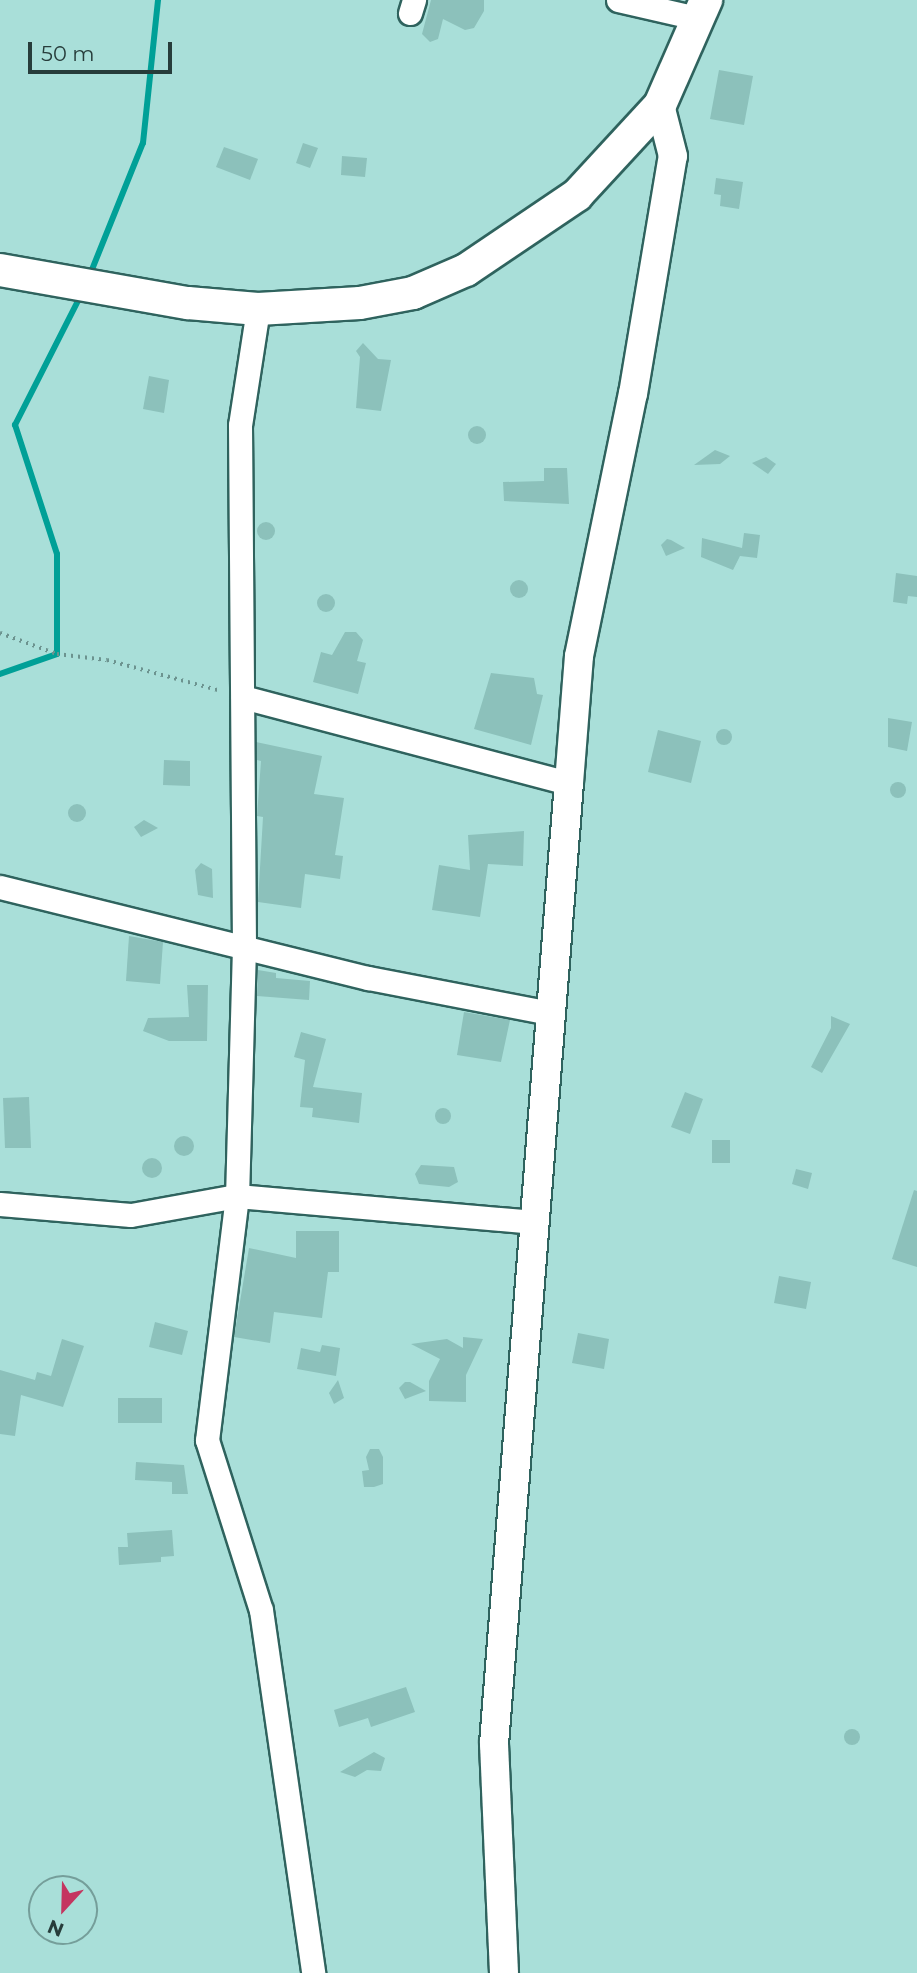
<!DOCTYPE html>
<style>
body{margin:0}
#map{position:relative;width:917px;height:1973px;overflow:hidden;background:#a9dfd9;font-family:Montserrat,sans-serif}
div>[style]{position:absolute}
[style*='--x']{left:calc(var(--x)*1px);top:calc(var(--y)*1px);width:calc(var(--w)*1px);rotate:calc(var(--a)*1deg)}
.stream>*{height:6px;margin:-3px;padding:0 3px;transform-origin:3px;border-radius:3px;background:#00a097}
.building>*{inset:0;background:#8cc1bb}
.round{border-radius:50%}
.path>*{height:3.5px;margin-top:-1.75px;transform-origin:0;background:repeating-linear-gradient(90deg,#6c938f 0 2px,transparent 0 7px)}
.roads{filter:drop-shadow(2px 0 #2f635e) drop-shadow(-2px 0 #2f635e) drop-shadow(0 2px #2f635e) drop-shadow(0 -2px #2f635e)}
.minor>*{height:23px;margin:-11.5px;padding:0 11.5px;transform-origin:11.5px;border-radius:11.5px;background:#fff}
.tertiary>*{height:28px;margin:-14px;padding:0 14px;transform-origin:14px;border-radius:14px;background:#fff}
.secondary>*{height:32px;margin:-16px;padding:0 16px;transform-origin:16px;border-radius:16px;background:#fff}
span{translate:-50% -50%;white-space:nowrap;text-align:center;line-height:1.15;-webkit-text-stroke:7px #a9dfd9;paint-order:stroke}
.north{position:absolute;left:28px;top:1875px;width:70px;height:70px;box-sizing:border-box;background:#a9dfd9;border:2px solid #759e9a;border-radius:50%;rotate:202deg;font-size:19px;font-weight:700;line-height:28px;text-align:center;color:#273d3b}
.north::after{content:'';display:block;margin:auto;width:24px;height:32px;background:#c43560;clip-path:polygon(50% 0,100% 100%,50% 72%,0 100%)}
.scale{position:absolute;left:28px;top:42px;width:144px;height:32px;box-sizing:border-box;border:4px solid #273d3b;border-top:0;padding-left:9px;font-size:21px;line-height:24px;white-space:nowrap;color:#273d3b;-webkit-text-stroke:5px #a9dfd9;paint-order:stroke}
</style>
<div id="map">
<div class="stream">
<div style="--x:89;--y:277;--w:144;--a:-68.1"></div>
<div style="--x:143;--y:143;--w:144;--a:-84"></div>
<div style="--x:0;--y:674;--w:60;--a:-19.3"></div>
<div style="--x:57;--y:654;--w:100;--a:-90"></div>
<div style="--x:57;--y:554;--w:136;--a:-108"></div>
<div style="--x:15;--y:425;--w:148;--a:-63.1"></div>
</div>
<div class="building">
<div style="clip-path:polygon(431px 0,484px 0,484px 11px,474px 28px,465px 30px,443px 19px,438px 39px,430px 42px,422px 34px)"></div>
<div style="clip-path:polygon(719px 70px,753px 76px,744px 125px,710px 119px)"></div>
<div style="clip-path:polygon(303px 143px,318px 148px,310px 168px,296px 163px)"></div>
<div style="clip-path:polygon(224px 147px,258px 159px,250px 180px,216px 167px)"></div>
<div style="clip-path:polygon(342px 156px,367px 158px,365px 177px,341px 175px)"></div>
<div style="clip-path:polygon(716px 178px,743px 182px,739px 209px,720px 206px,721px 195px,714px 194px)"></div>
<div style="clip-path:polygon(363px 343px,378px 359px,391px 360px,381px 411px,356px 408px,360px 357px,356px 351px)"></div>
<div style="clip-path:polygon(149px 376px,169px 380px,164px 413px,143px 409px)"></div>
<div class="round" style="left:468px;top:426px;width:18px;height:18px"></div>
<div style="clip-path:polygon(715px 450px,730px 456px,720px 464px,694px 465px)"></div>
<div style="clip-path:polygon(766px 457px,776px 464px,768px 474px,752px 463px)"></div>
<div style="clip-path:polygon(544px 468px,567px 468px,569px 504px,504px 501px,503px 482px,544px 481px)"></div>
<div class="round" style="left:257px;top:522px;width:18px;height:18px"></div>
<div style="clip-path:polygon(744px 533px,760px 535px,757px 558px,740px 556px,733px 570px,701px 557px,702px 538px,742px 548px)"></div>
<div style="clip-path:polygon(667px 539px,671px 540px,685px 548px,666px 556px,661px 545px)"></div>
<div style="clip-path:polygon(896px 573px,917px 576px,917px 597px,908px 596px,907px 604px,893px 602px)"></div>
<div class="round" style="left:510px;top:580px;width:18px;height:18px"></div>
<div class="round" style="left:317px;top:594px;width:18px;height:18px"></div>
<div style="clip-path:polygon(345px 632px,356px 632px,363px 640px,357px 661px,366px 663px,358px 694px,313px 682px,321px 652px,332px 655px)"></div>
<div style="clip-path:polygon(491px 673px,534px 678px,537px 694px,543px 695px,531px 745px,474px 729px)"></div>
<div style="clip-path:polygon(888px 718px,912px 722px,907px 751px,888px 747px)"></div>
<div class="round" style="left:716px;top:729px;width:16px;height:16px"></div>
<div style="clip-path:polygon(658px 730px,701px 741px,691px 783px,648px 772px)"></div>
<div style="clip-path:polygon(256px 742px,322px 756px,314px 794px,344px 798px,335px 855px,343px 856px,340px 879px,305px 874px,301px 908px,258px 902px,263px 817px,257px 816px,261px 761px,257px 760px)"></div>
<div style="clip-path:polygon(164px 760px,190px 761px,190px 786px,163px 785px)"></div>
<div class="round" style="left:890px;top:782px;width:16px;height:16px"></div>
<div class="round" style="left:68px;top:804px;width:18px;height:18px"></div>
<div style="clip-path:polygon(144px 820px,158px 828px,141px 837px,134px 827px)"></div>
<div style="clip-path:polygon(524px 831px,523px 866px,488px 864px,480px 917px,432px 910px,439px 865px,470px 870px,468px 835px)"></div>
<div style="clip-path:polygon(201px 863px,212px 869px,213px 898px,198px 895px,195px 870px)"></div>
<div style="clip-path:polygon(129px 936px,163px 942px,160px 984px,126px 981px)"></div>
<div style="clip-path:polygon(258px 970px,276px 973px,276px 978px,310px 981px,309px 1000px,257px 996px)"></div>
<div style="clip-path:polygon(187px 985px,208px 985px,207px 1041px,169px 1041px,143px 1031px,148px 1018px,189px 1017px)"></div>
<div style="clip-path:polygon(464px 1012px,510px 1020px,501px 1062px,457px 1055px)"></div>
<div style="clip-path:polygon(831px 1016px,850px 1024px,822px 1073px,811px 1067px,831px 1028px)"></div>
<div style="clip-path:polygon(301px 1032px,326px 1039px,313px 1087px,362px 1093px,359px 1123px,312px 1117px,313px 1108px,300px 1107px,305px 1060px,294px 1057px)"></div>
<div style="clip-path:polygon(685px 1092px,703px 1099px,690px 1134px,671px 1127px)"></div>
<div style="clip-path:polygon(29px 1097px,31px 1148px,5px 1148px,3px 1098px)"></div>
<div class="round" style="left:435px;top:1108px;width:16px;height:16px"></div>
<div class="round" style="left:174px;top:1136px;width:20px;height:20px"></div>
<div style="clip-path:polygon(712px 1140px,730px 1140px,730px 1163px,712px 1163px)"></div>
<div class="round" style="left:142px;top:1158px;width:20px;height:20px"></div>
<div style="clip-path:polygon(421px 1165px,454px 1167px,458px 1182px,449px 1187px,419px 1184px,415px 1174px)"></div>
<div style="clip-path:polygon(796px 1169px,812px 1173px,808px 1189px,792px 1184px)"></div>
<div style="clip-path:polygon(914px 1190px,917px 1191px,917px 1267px,892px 1259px)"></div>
<div style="clip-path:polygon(296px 1231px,339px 1231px,339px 1272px,328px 1272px,322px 1318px,274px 1312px,270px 1343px,234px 1337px,249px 1248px,296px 1258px)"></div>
<div style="clip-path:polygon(779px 1276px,811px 1282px,806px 1309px,774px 1303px)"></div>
<div style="clip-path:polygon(155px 1322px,188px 1331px,182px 1355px,149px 1347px)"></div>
<div style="clip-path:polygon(578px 1333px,609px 1339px,604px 1369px,572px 1363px)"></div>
<div style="clip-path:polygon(463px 1337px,483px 1339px,466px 1375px,466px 1402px,429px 1401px,429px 1381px,440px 1359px,411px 1344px,447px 1339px,463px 1348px)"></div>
<div style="clip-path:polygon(62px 1339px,84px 1346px,63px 1407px,21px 1395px,15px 1436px,0 1434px,0 1370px,35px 1380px,37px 1372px,51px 1376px)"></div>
<div style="clip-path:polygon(322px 1345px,340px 1348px,336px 1376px,297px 1369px,301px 1348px,320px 1352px)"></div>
<div style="clip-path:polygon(338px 1380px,344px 1398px,334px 1404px,329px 1393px)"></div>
<div style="clip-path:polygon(405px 1382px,410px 1382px,426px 1391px,405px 1399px,399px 1388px)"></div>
<div style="clip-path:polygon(118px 1398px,162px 1398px,162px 1423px,118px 1423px)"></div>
<div style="clip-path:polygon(370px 1449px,379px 1449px,383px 1457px,383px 1484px,374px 1487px,364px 1487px,362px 1471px,369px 1470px,366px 1457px)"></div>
<div style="clip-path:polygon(136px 1462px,184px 1465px,188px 1494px,172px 1494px,172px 1482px,135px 1480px)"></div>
<div style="clip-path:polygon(172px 1530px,174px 1556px,161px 1557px,161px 1562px,119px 1565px,118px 1547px,128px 1547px,127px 1533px)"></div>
<div style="clip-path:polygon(406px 1687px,415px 1712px,371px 1727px,368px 1718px,339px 1727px,334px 1710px)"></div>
<div class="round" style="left:844px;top:1729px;width:16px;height:16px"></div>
<div style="clip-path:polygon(374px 1752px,385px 1758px,381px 1771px,367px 1770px,355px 1777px,340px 1772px)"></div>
</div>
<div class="path">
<div style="--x:0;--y:633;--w:61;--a:20.2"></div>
<div style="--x:57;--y:654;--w:50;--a:6.8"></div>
<div style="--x:107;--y:660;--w:118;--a:15.2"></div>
</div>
<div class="roads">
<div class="minor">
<div style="--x:618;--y:0;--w:85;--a:12.9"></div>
<div style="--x:410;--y:13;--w:14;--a:-73"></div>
<div style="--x:258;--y:309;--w:117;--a:98.8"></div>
<div style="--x:240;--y:425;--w:522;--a:89.56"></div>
<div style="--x:244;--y:947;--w:249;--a:91.6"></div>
<div style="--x:237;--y:1196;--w:246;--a:97"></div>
<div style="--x:207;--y:1440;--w:178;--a:72.4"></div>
<div style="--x:261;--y:1610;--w:367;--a:81.8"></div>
<div style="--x:243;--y:697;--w:337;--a:14.8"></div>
<div style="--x:0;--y:887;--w:379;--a:13.9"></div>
<div style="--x:368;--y:978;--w:185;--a:10.9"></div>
<div style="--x:0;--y:1204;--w:131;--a:4.8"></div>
<div style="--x:131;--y:1215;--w:108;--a:-10.2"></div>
<div style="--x:237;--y:1196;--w:296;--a:5"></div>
</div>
<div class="tertiary">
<div style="--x:504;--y:1973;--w:229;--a:-92.5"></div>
<div style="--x:494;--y:1744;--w:964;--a:-85.54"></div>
<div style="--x:569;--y:783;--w:127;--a:-85.5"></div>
<div style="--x:579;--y:656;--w:268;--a:-78.4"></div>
<div style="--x:633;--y:394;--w:241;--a:-80.5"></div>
<div style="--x:673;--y:156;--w:53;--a:-104.3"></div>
</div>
<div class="secondary">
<div style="--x:0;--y:270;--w:191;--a:10"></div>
<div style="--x:188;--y:303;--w:70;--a:4.9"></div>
<div style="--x:258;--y:309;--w:102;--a:-3.4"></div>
<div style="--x:360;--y:303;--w:54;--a:-10.7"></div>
<div style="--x:413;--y:293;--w:58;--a:-23.5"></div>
<div style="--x:466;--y:270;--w:134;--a:-34"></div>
<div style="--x:577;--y:195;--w:122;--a:-47.3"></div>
<div style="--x:660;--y:105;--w:115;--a:-66.3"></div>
</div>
</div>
<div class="north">N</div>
<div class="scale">50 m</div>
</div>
